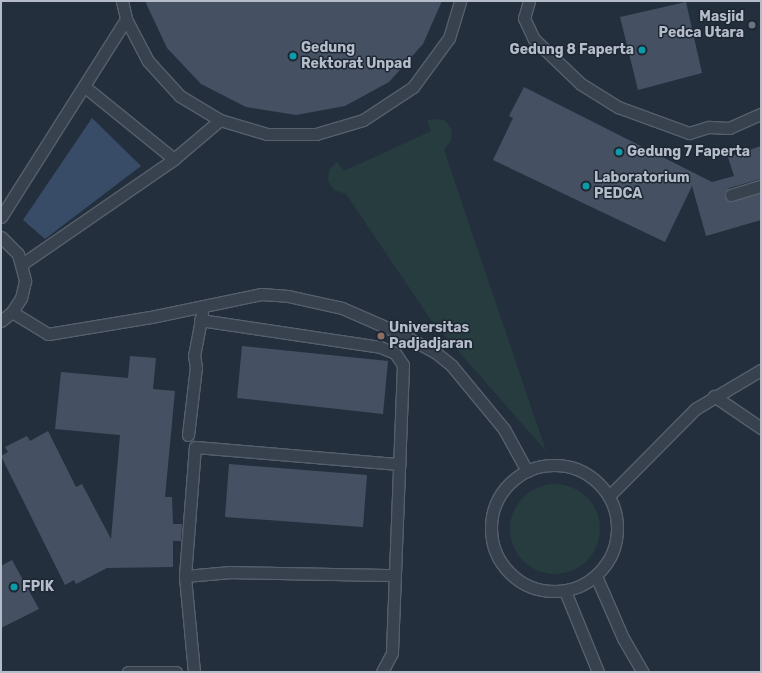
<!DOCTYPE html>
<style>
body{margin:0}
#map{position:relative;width:762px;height:673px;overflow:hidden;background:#242f3e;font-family:Rubik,sans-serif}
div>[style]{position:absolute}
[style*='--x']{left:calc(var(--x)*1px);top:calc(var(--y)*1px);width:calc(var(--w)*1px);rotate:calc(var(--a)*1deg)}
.green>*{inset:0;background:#263c3f}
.round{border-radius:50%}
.water>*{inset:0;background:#394c67}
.building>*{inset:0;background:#455162}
.roads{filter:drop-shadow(1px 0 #565f6c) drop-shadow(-1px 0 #565f6c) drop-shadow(0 1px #565f6c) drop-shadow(0 -1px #565f6c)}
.service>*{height:11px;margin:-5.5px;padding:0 5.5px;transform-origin:5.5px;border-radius:5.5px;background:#38414e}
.service>.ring{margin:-5.5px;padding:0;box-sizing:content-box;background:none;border:11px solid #38414e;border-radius:50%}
.dots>*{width:11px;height:11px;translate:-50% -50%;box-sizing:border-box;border:2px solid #1d2633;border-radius:50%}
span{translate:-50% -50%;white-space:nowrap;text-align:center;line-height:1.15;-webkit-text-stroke:3px #1d2633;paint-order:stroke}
.poi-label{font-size:14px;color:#b4bcc9;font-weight:700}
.right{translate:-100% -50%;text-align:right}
.left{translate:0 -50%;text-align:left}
.frame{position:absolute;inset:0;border:2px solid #b4bcc9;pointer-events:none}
</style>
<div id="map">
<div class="green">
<div style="clip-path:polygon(440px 119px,446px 121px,452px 131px,451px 140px,444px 150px,546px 451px,431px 320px,346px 194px,334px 190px,328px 181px,329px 170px,337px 162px,344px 171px,431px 131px,427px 120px)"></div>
<div class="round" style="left:510px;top:484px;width:90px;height:90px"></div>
</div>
<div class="water">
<div style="clip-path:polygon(92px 118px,141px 166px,45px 239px,23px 220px)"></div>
</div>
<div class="building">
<div style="clip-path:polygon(145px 1px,442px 1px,423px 44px,389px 82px,345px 106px,296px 115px,246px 107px,201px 84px,167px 48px)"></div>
<div style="clip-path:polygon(686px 2px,702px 73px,638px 90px,620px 17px)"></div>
<div style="clip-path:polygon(524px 87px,712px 182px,734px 176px,728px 157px,761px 146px,761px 179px,729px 188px,724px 194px,730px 202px,761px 193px,761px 220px,706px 236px,692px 186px,665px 242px,493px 160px,513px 118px,509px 116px)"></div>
<div style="clip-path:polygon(242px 346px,388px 361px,383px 414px,237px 398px)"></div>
<div style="clip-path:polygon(130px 356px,156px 358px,153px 389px,175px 391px,165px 497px,172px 497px,173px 524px,182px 524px,181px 541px,173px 541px,173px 567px,107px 568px,76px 584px,74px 580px,65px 585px,1px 456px,8px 452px,5px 447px,27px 436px,30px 441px,48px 431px,76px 487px,82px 484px,111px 539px,120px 435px,55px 429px,61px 372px,128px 378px)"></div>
<div style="clip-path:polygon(229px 464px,367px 475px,363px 527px,225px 517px)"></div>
<div style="clip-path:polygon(12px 560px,39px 609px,1px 628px,1px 566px)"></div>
</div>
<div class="roads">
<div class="service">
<div style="--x:122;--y:1;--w:18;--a:77"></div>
<div style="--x:126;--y:19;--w:47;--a:62.4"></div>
<div style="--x:148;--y:61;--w:47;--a:47.6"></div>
<div style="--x:180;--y:96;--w:47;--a:31"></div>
<div style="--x:220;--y:120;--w:49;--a:16.6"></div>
<div style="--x:267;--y:134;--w:49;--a:0"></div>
<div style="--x:316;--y:134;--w:49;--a:-16.6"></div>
<div style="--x:363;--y:120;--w:60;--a:-33.4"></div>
<div style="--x:413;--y:87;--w:61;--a:-53.7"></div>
<div style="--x:449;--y:38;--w:39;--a:-73"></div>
<div style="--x:529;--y:1;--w:18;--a:106"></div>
<div style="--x:524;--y:18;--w:23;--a:65"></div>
<div style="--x:534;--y:39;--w:65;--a:43.8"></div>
<div style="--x:581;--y:84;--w:44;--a:31.9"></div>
<div style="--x:618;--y:107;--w:76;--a:20.1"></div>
<div style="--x:689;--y:133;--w:21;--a:-17"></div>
<div style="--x:709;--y:127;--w:20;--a:3"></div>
<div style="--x:729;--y:128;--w:35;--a:-24"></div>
<div style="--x:85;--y:87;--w:114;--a:39"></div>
<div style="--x:731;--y:195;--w:31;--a:-17"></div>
<div style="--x:1;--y:217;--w:234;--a:-57.7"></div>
<div style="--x:1;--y:237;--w:24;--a:45"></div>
<div style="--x:18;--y:254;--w:28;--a:75"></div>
<div style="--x:25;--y:281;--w:17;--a:103"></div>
<div style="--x:21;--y:298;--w:17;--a:123"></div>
<div style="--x:12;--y:312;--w:14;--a:141"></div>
<div style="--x:22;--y:264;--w:185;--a:-34.6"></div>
<div style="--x:174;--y:159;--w:60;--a:-40.3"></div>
<div style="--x:12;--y:312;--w:42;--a:31.4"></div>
<div style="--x:48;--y:334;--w:104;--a:-9.4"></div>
<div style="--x:151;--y:317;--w:112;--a:-11.8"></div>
<div style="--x:261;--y:294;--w:27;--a:4"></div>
<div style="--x:288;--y:296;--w:55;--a:12.5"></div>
<div style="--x:342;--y:308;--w:60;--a:23.6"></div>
<div style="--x:397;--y:332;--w:43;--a:27.8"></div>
<div style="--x:435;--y:352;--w:22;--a:39"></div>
<div style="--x:452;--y:366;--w:82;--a:50.5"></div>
<div style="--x:504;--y:429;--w:48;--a:61.3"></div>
<div style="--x:200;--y:320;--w:182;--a:8.5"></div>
<div style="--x:380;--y:347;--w:16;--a:22"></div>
<div style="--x:395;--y:353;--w:14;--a:56"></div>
<div style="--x:403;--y:365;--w:288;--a:92.2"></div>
<div style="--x:392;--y:653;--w:21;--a:118"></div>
<div style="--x:714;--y:396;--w:57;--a:34.2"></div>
<div style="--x:188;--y:435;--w:68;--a:-83.3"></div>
<div style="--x:196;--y:367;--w:11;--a:-100"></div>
<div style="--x:194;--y:356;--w:43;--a:-79.2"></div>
<div class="ring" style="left:491px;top:465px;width:115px;height:115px"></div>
<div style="--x:609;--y:496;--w:122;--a:-45.3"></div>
<div style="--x:695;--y:409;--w:77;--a:-30.6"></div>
<div style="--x:185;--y:576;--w:129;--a:-85.6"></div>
<div style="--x:195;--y:447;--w:205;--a:4.8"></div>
<div style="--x:596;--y:576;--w:68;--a:66.5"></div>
<div style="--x:623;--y:638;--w:39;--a:60"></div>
<div style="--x:565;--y:591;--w:87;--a:67.8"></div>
<div style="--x:128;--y:672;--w:48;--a:0"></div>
<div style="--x:194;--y:672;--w:96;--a:-95.4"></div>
<div style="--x:185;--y:576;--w:46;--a:-5"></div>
<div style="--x:231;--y:572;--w:163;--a:1.1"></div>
</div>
</div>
<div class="dots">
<div style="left:752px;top:25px;background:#6b7280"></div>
<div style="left:642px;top:50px;background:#0f9aa8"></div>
<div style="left:293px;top:56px;background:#0f9aa8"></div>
<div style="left:619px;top:152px;background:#0f9aa8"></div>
<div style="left:586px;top:186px;background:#0f9aa8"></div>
<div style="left:381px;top:336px;background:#8d6e63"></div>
<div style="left:14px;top:587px;background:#0f9aa8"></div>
</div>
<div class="poi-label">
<span class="right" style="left:744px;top:25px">Masjid<br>Pedca Utara</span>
<span class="left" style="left:301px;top:56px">Gedung<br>Rektorat Unpad</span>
<span class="right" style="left:634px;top:50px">Gedung 8 Faperta</span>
<span class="left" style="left:627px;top:152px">Gedung 7 Faperta</span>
<span class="left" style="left:594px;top:186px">Laboratorium<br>PEDCA</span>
<span class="left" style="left:389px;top:336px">Universitas<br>Padjadjaran</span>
<span class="left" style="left:22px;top:587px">FPIK</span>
</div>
<div class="frame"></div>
</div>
